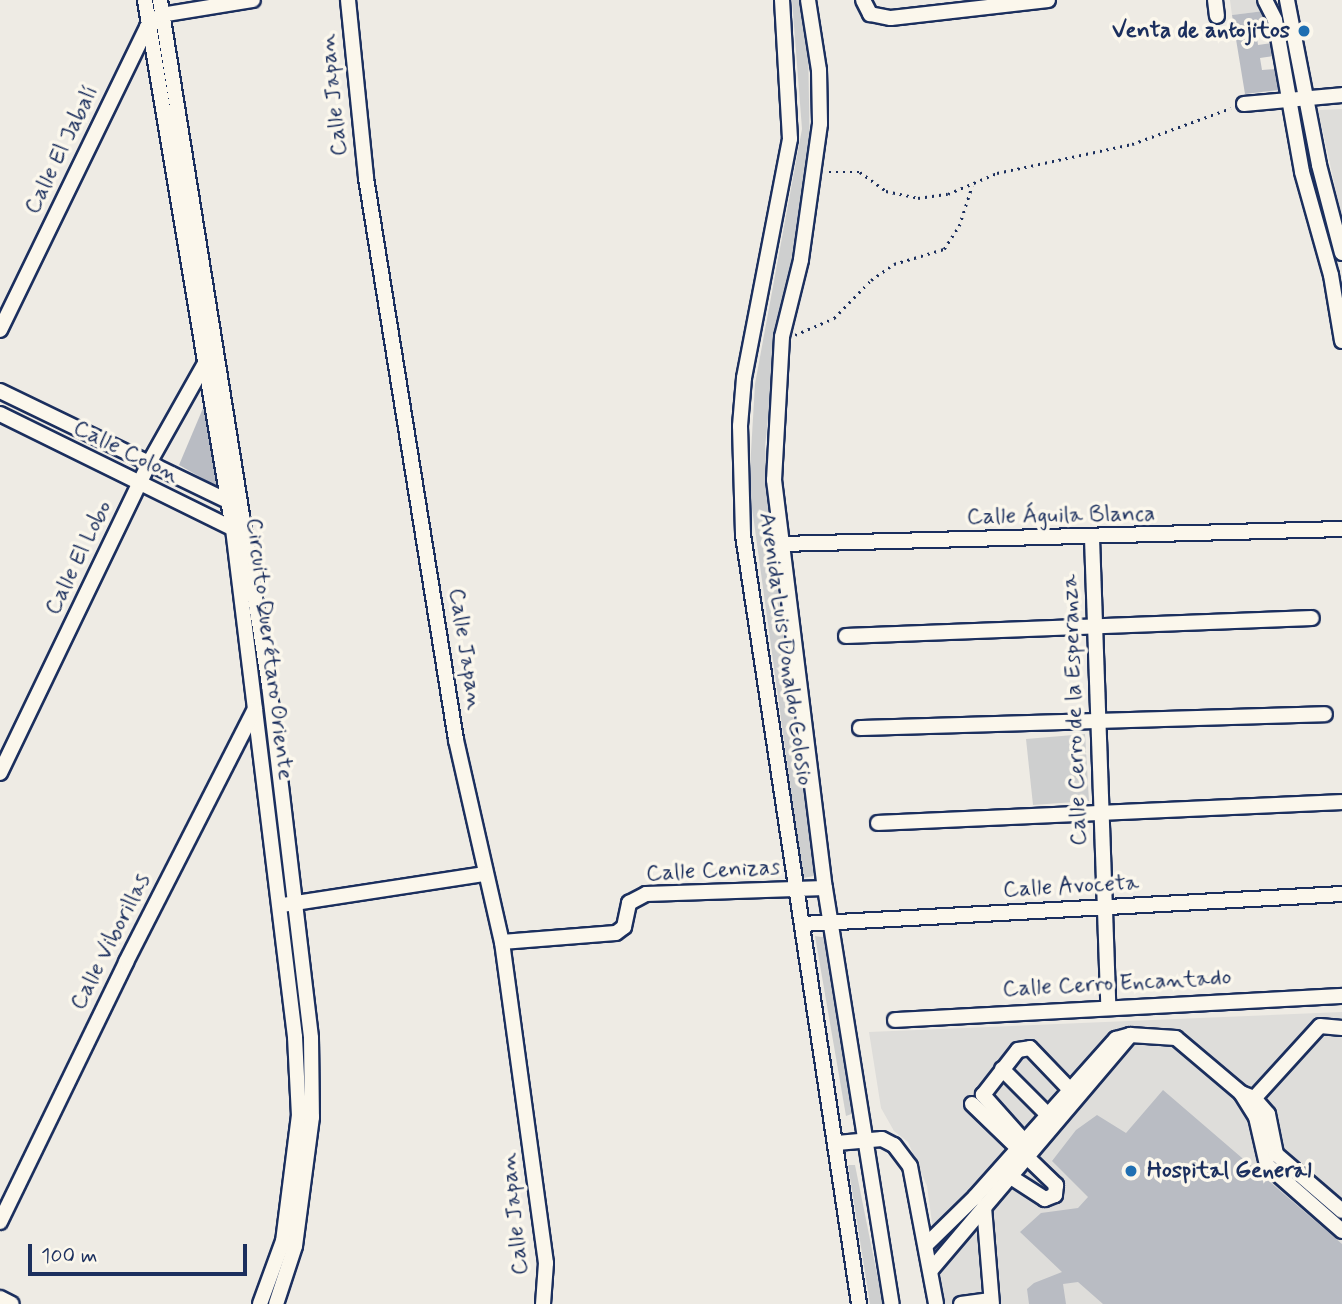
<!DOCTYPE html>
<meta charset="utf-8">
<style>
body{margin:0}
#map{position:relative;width:1342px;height:1304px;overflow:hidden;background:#eeebe4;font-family:Mynerve,sans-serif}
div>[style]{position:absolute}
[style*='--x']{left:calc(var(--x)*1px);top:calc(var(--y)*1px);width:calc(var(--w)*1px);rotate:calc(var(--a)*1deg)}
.built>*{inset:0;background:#deddda}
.green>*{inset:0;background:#cecfcf}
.building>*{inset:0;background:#b9bcc3}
.path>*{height:2.5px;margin-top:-1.25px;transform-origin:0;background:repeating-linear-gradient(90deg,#1b2f5e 0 2px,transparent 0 7px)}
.roads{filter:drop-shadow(2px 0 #1b2f5e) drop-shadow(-2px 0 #1b2f5e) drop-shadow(0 2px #1b2f5e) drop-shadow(0 -2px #1b2f5e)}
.minor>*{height:14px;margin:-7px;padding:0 7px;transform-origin:7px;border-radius:7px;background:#fbf7ec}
.dots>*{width:19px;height:19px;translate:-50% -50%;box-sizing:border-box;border:4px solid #fbf7ec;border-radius:50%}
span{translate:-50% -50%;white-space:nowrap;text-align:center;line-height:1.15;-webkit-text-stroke:7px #fbf7ec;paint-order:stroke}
.poi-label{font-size:23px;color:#1b2f5e;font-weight:700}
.right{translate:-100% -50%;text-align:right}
.left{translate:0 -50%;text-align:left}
.street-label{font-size:23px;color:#1b2f5e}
.scale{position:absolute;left:28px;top:1244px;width:219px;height:32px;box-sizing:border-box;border:4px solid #1b2f5e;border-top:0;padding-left:9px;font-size:21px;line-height:24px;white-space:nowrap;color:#1b2f5e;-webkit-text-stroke:5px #fbf7ec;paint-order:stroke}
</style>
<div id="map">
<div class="built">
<div style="clip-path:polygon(1230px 0,1257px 0,1264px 11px,1232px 15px)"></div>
<div style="clip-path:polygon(1342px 109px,1342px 218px,1318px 110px)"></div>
<div style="clip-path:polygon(1342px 1012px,1342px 1304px,943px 1304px,927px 1186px,908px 1142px,894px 1131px,881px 1108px,869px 1032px)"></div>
</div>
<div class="green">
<div style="clip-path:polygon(792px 0,802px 0,808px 43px,810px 159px,807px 193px,777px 330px,765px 447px,772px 543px,819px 875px,803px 878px,749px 486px,755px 384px,802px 129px)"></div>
<div style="clip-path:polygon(1085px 734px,1089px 801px,1033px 805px,1026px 739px)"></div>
<div style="clip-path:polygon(815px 936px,829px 938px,854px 1113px,846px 1116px)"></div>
<div style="clip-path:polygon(848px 1165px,855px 1165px,883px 1304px,870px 1304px)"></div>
</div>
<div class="building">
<div style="clip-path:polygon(1264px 11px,1270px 30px,1256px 32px,1258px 45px,1272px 43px,1274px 56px,1260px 58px,1262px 70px,1276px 69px,1279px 90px,1245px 94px,1232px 15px)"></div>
<div style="clip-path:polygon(209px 394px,225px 491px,179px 465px)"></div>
<div style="clip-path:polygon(1163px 1090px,1342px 1244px,1342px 1304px,1103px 1304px,1078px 1282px,1063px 1284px,1066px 1304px,1029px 1304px,1027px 1289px,1034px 1283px,1062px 1272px,1020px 1232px,1041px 1213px,1078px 1208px,1088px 1197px,1052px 1161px,1076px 1130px,1097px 1115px,1126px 1133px)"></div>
</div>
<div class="path">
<div style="--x:829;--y:172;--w:31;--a:0"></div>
<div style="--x:860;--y:172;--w:32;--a:36"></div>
<div style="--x:886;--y:191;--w:33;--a:12"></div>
<div style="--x:918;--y:198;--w:30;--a:-8"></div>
<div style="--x:948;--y:194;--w:53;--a:-23.2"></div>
<div style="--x:997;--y:173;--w:138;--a:-12.1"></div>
<div style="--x:1132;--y:144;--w:105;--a:-20"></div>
<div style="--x:795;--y:335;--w:43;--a:-23.6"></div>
<div style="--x:834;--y:318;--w:53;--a:-45.8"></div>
<div style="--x:871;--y:280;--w:28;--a:-35"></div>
<div style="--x:894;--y:264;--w:52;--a:-16.7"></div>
<div style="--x:944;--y:249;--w:27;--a:-57"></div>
<div style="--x:959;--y:226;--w:42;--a:-72"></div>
</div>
<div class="roads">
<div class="minor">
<div style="--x:145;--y:0;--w:536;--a:80.56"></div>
<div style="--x:233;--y:529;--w:512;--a:83.04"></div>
<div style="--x:295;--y:1037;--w:78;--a:87.1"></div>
<div style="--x:299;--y:1115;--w:127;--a:97.2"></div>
<div style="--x:283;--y:1241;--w:67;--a:110.1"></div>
<div style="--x:160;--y:0;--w:694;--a:80.96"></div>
<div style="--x:269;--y:685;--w:355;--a:83.2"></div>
<div style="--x:311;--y:1038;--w:79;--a:89.3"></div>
<div style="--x:312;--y:1117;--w:130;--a:97.5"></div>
<div style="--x:295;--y:1246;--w:61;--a:108.1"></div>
<div style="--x:348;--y:0;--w:179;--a:84.2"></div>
<div style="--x:366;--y:178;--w:569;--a:80.9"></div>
<div style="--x:456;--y:740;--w:207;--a:77.2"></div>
<div style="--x:502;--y:942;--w:324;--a:82.2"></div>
<div style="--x:546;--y:1263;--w:41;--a:94.2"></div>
<div style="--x:782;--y:0;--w:139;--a:86.7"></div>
<div style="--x:790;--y:139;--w:243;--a:100.9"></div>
<div style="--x:744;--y:378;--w:48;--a:94.8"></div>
<div style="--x:740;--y:426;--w:109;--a:88.4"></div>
<div style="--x:743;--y:535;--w:778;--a:81.42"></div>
<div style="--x:808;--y:0;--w:71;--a:81.1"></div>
<div style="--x:819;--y:70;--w:54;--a:88.9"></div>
<div style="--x:820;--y:124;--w:137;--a:98"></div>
<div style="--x:801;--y:260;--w:79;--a:103.9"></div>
<div style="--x:782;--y:337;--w:143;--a:93.2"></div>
<div style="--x:774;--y:480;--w:411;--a:82.9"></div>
<div style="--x:825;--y:888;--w:421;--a:80.9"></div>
<div style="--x:863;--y:0;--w:16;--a:63"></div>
<div style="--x:870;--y:14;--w:21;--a:11"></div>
<div style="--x:891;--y:18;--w:158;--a:-6.5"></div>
<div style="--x:1215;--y:0;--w:16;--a:83"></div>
<div style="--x:1265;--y:0;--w:22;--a:63"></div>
<div style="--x:1275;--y:20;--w:154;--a:79.9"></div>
<div style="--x:1302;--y:172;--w:107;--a:74.3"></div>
<div style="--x:1331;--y:275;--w:67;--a:80.5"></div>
<div style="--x:1287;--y:0;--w:168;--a:79"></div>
<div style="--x:1319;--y:165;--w:91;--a:75.4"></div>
<div style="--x:1244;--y:104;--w:98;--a:-5.2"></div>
<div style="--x:0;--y:330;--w:337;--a:-64.1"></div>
<div style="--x:147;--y:27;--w:18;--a:-41"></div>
<div style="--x:161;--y:15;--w:93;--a:-9.3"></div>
<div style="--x:0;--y:391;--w:258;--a:25.8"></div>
<div style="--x:0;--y:414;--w:265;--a:26.2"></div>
<div style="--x:1092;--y:538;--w:468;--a:88"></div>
<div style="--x:781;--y:544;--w:561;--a:-1.53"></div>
<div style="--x:846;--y:636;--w:466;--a:-2.2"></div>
<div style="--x:860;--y:728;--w:465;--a:-1.7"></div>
<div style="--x:0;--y:773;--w:344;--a:-64.3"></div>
<div style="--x:149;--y:463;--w:112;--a:-60.7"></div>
<div style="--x:878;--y:823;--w:464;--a:-2.6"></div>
<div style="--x:282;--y:905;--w:205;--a:-8.7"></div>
<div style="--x:802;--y:924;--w:541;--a:-3.18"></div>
<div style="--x:502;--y:942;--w:114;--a:-4.5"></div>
<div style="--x:616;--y:933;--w:10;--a:-37"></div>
<div style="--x:624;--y:927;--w:25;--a:-78"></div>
<div style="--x:629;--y:903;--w:19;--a:-28"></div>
<div style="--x:646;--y:894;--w:179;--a:-1.9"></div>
<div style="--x:895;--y:1020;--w:448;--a:-3.1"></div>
<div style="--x:1002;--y:1069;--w:65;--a:45"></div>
<div style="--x:1241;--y:1093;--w:28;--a:58"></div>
<div style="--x:1256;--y:1117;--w:49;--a:77.1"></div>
<div style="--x:1267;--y:1165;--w:100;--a:41.3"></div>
<div style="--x:972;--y:1104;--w:117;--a:44"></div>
<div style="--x:1056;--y:1185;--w:10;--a:96"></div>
<div style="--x:1055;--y:1195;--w:11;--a:158"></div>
<div style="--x:1045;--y:1199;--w:40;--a:-147.1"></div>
<div style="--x:1249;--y:1104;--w:105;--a:-47.7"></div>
<div style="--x:1320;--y:1026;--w:22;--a:5"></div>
<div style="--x:1024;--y:1141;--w:62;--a:-131.7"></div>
<div style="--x:983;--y:1095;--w:57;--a:-52.1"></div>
<div style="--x:1018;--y:1050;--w:12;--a:-9"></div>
<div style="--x:1030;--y:1048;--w:66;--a:46.2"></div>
<div style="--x:837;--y:1143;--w:45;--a:-5.1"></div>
<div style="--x:882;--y:1139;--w:13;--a:27"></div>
<div style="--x:894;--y:1145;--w:26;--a:53"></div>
<div style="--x:910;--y:1166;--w:140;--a:79.3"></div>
<div style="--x:984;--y:1207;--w:97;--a:85.3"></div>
<div style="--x:0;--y:1222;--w:289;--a:-64.1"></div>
<div style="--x:126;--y:962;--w:284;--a:-63"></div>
<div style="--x:926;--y:1245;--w:69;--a:-44.4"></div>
<div style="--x:975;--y:1197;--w:212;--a:-48.3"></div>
<div style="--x:1116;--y:1039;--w:15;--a:-16"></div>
<div style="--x:1130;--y:1035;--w:46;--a:3.7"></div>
<div style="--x:1176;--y:1038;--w:85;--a:40.2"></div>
<div style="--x:1241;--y:1093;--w:14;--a:21"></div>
<div style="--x:1254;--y:1098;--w:21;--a:49"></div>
<div style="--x:1268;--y:1114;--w:41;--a:78.7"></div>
<div style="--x:1276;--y:1154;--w:87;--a:40.8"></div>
<div style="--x:931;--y:1270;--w:308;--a:-49.7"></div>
<div style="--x:0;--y:1298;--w:13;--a:27"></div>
<div style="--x:961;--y:1304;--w:30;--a:-8"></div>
</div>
</div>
<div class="dots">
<div style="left:1304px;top:31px;background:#1f6fb2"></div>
<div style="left:1131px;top:1171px;background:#1f6fb2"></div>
</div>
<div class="poi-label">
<span class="right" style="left:1290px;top:31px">Venta de antojitos</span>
<span class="left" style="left:1147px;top:1171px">Hospital General</span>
</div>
<div class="street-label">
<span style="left:334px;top:95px;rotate:-96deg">Calle Japan</span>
<span style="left:62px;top:150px;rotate:-64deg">Calle El Jabalí</span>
<span style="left:126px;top:452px;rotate:26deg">Calle Colon</span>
<span style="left:1061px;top:516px;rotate:-1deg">Calle Águila Blanca</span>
<span style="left:79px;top:558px;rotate:-64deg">Calle El Lobo</span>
<span style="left:269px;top:649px;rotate:83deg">Circuito Querétaro Oriente</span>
<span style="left:465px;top:649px;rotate:81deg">Calle Japan</span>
<span style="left:785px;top:649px;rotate:82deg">Avenida Luis Donaldo Colosio</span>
<span style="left:1075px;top:710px;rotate:-92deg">Calle Cerro de la Esperanza</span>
<span style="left:713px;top:871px;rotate:-3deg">Calle Cenizas</span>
<span style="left:1071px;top:887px;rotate:-3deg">Calle Avoceta</span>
<span style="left:111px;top:942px;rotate:-63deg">Calle Viborillas</span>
<span style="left:1117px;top:984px;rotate:-3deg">Calle Cerro Encantado</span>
<span style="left:515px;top:1214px;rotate:-96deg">Calle Japan</span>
</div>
<div class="scale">100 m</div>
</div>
